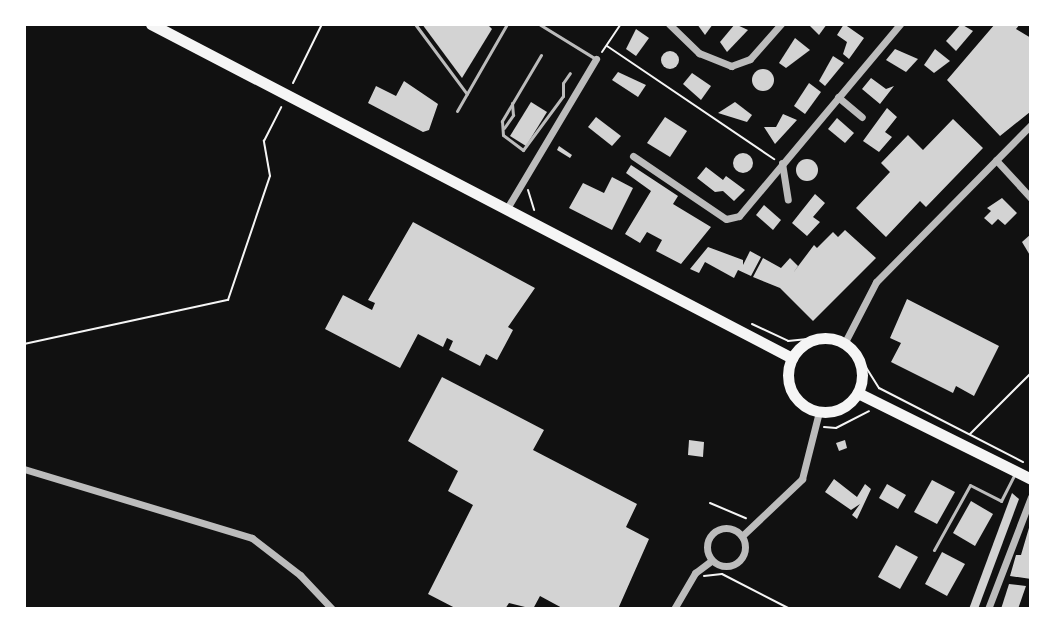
<!DOCTYPE html>
<style>
body{margin:0}
#map{position:relative;width:1055px;height:633px;overflow:hidden;background:#111;font-family:"Open Sans",sans-serif}
div>[style]{position:absolute}
[style*='--x']{left:calc(var(--x)*1px);top:calc(var(--y)*1px);width:calc(var(--w)*1px);rotate:calc(var(--a)*1deg)}
.building>*{inset:0;background:#d3d3d3}
.round{border-radius:50%}
.path>*{height:2px;margin:-1px;padding:0 1px;transform-origin:1px;border-radius:1px;background:#f5f5f5}
.service>*{height:3px;margin:-1.5px;padding:0 1.5px;transform-origin:1.5px;border-radius:1.5px;background:#bcbcbc}
.minor>*{height:7px;margin:-3.5px;padding:0 3.5px;transform-origin:3.5px;border-radius:3.5px;background:#bcbcbc}
.minor>.ring{margin:-3.5px;padding:0;box-sizing:content-box;background:none;border:7px solid #bcbcbc;border-radius:50%}
.primary>*{height:11px;margin:-5.5px;padding:0 5.5px;transform-origin:5.5px;border-radius:5.5px;background:#f5f5f5}
.primary>.ring{margin:-5.5px;padding:0;box-sizing:content-box;background:none;border:11px solid #f5f5f5;border-radius:50%}
span{translate:-50% -50%;white-space:nowrap;text-align:center;line-height:1.15;-webkit-text-stroke:6px #fff;paint-order:stroke}
.frame{position:absolute;inset:0;border:26px solid #fff;pointer-events:none}
</style>
<div id="map">
<div class="building">
<div style="clip-path:polygon(422px 24px,487px 24px,492px 29px,462px 78px)"></div>
<div style="clip-path:polygon(697px 24px,713px 24px,705px 35px)"></div>
<div style="clip-path:polygon(735px 24px,748px 30px,727px 52px,720px 42px)"></div>
<div style="clip-path:polygon(808px 24px,827px 24px,819px 35px)"></div>
<div style="clip-path:polygon(844px 24px,864px 38px,849px 59px,843px 54px,847px 42px,837px 35px)"></div>
<div style="clip-path:polygon(961px 24px,973px 31px,956px 51px,946px 41px)"></div>
<div style="clip-path:polygon(995px 24px,1020px 24px,1016px 29px,1031px 38px,1030px 112px,1000px 136px,947px 80px)"></div>
<div style="clip-path:polygon(636px 29px,649px 38px,636px 56px,626px 49px)"></div>
<div style="clip-path:polygon(795px 38px,810px 50px,786px 68px,779px 63px)"></div>
<div style="clip-path:polygon(895px 49px,918px 59px,906px 72px,886px 60px)"></div>
<div style="clip-path:polygon(935px 49px,950px 61px,934px 73px,924px 65px)"></div>
<div class="round" style="left:661px;top:51px;width:18px;height:18px"></div>
<div style="clip-path:polygon(833px 56px,844px 63px,825px 86px,819px 81px)"></div>
<div class="round" style="left:752px;top:69px;width:22px;height:22px"></div>
<div style="clip-path:polygon(618px 72px,646px 85px,638px 97px,612px 80px)"></div>
<div style="clip-path:polygon(692px 73px,711px 86px,701px 100px,683px 84px)"></div>
<div style="clip-path:polygon(871px 78px,886px 89px,894px 86px,880px 104px,862px 89px)"></div>
<div style="clip-path:polygon(404px 81px,438px 104px,429px 130px,423px 132px,368px 103px,376px 86px,396px 96px)"></div>
<div style="clip-path:polygon(809px 83px,821px 92px,805px 114px,794px 106px)"></div>
<div style="clip-path:polygon(531px 102px,547px 112px,526px 146px,510px 136px)"></div>
<div style="clip-path:polygon(735px 102px,752px 115px,747px 122px,718px 113px)"></div>
<div style="clip-path:polygon(887px 108px,897px 117px,885px 132px,892px 137px,879px 152px,863px 141px)"></div>
<div style="clip-path:polygon(783px 114px,797px 120px,775px 144px,764px 127px,776px 127px)"></div>
<div style="clip-path:polygon(596px 117px,621px 136px,612px 146px,588px 127px)"></div>
<div style="clip-path:polygon(665px 117px,687px 131px,670px 157px,647px 143px)"></div>
<div style="clip-path:polygon(837px 118px,854px 133px,845px 143px,828px 129px)"></div>
<div style="clip-path:polygon(953px 119px,983px 148px,926px 207px,920px 201px,886px 237px,856px 208px,890px 172px,881px 163px,908px 135px,923px 150px)"></div>
<div style="clip-path:polygon(559px 146px,572px 155px,570px 158px,557px 150px)"></div>
<div class="round" style="left:733px;top:153px;width:20px;height:20px"></div>
<div class="round" style="left:796px;top:159px;width:22px;height:22px"></div>
<div style="clip-path:polygon(631px 165px,678px 196px,673px 204px,711px 227px,681px 264px,656px 251px,662px 240px,647px 232px,640px 243px,625px 234px,651px 191px,626px 173px)"></div>
<div style="clip-path:polygon(706px 167px,723px 180px,726px 176px,745px 190px,734px 201px,723px 191px,715px 192px,697px 178px)"></div>
<div style="clip-path:polygon(612px 177px,633px 188px,612px 230px,569px 208px,583px 183px,604px 193px)"></div>
<div style="clip-path:polygon(815px 194px,825px 203px,813px 217px,820px 222px,807px 236px,792px 223px)"></div>
<div style="clip-path:polygon(1002px 198px,1017px 213px,1005px 225px,998px 219px,992px 225px,984px 218px,991px 211px,987px 208px)"></div>
<div style="clip-path:polygon(764px 205px,781px 220px,773px 230px,756px 215px)"></div>
<div style="clip-path:polygon(413px 222px,535px 288px,508px 327px,513px 330px,497px 360px,486px 354px,480px 366px,449px 350px,453px 341px,447px 338px,443px 347px,418px 334px,400px 368px,325px 329px,343px 295px,372px 310px,375px 303px,368px 300px)"></div>
<div style="clip-path:polygon(845px 230px,876px 258px,813px 321px,780px 288px,753px 277px,763px 258px,781px 268px,790px 258px,798px 266px,793px 273px,814px 245px,817px 248px,833px 232px,838px 237px)"></div>
<div style="clip-path:polygon(1031px 234px,1031px 257px,1022px 242px)"></div>
<div style="clip-path:polygon(708px 247px,743px 260px,743px 265px,750px 251px,761px 257px,751px 276px,738px 270px,734px 278px,705px 262px,699px 273px,690px 269px)"></div>
<div style="clip-path:polygon(907px 299px,999px 346px,974px 396px,956px 386px,953px 393px,891px 362px,901px 343px,890px 338px)"></div>
<div style="clip-path:polygon(442px 377px,544px 430px,533px 450px,637px 504px,626px 527px,649px 539px,618px 609px,564px 609px,540px 596px,533px 609px,509px 603px,505px 609px,457px 609px,428px 594px,473px 505px,448px 491px,458px 471px,408px 441px)"></div>
<div style="clip-path:polygon(689px 440px,704px 442px,703px 457px,688px 455px)"></div>
<div style="clip-path:polygon(845px 440px,847px 448px,839px 451px,836px 443px)"></div>
<div style="clip-path:polygon(834px 479px,857px 497px,865px 484px,871px 489px,857px 519px,852px 515px,860px 504px,851px 510px,825px 492px)"></div>
<div style="clip-path:polygon(932px 480px,955px 492px,937px 524px,914px 512px)"></div>
<div style="clip-path:polygon(887px 484px,906px 495px,898px 509px,879px 498px)"></div>
<div style="clip-path:polygon(1012px 493px,1019px 499px,978px 609px,969px 609px)"></div>
<div style="clip-path:polygon(971px 501px,993px 514px,975px 546px,953px 533px)"></div>
<div style="clip-path:polygon(1031px 521px,1031px 579px,1010px 576px,1016px 555px,1021px 555px)"></div>
<div style="clip-path:polygon(896px 545px,918px 557px,900px 589px,878px 577px)"></div>
<div style="clip-path:polygon(942px 552px,965px 564px,947px 596px,925px 584px)"></div>
<div style="clip-path:polygon(1009px 584px,1026px 586px,1018px 609px,1001px 609px)"></div>
</div>
<div class="path">
<div style="--x:607;--y:46;--w:202;--a:34.1"></div>
<div style="--x:602;--y:52;--w:34;--a:-56"></div>
<div style="--x:293;--y:83;--w:66;--a:-63.8"></div>
<div style="--x:528;--y:190;--w:21;--a:73"></div>
<div style="--x:752;--y:324;--w:40;--a:25"></div>
<div style="--x:788;--y:341;--w:49;--a:-5.8"></div>
<div style="--x:24;--y:344;--w:209;--a:-12.2"></div>
<div style="--x:228;--y:300;--w:131;--a:-71.3"></div>
<div style="--x:270;--y:176;--w:36;--a:-100"></div>
<div style="--x:264;--y:141;--w:38;--a:-63"></div>
<div style="--x:852;--y:345;--w:51;--a:57.9"></div>
<div style="--x:879;--y:388;--w:162;--a:27.2"></div>
<div style="--x:824;--y:427;--w:12;--a:5"></div>
<div style="--x:836;--y:428;--w:37;--a:-27"></div>
<div style="--x:970;--y:434;--w:86;--a:-45"></div>
<div style="--x:710;--y:503;--w:39;--a:23"></div>
<div style="--x:704;--y:576;--w:18;--a:-6"></div>
<div style="--x:722;--y:574;--w:76;--a:27.2"></div>
</div>
<div class="service">
<div style="--x:415;--y:24;--w:87;--a:53.4"></div>
<div style="--x:539;--y:24;--w:67;--a:31.6"></div>
<div style="--x:541;--y:55;--w:77;--a:120.6"></div>
<div style="--x:502;--y:121;--w:14;--a:86"></div>
<div style="--x:503;--y:135;--w:25;--a:37"></div>
<div style="--x:523;--y:150;--w:67;--a:-53.5"></div>
<div style="--x:563;--y:96;--w:13;--a:-90"></div>
<div style="--x:563;--y:83;--w:12;--a:-55"></div>
<div style="--x:457;--y:111;--w:100;--a:-60.1"></div>
<div style="--x:504;--y:128;--w:16;--a:-55"></div>
<div style="--x:513;--y:115;--w:12;--a:-95"></div>
<div style="--x:934;--y:550;--w:74;--a:-61"></div>
<div style="--x:970;--y:485;--w:35;--a:27"></div>
<div style="--x:1001;--y:501;--w:29;--a:-63"></div>
</div>
<div class="minor">
<div style="--x:669;--y:24;--w:42;--a:44"></div>
<div style="--x:699;--y:53;--w:35;--a:22"></div>
<div style="--x:731;--y:66;--w:20;--a:-20"></div>
<div style="--x:750;--y:59;--w:47;--a:-48.5"></div>
<div style="--x:838;--y:97;--w:31;--a:40"></div>
<div style="--x:633;--y:156;--w:112;--a:34.1"></div>
<div style="--x:726;--y:219;--w:13;--a:-13"></div>
<div style="--x:739;--y:216;--w:251;--a:-50"></div>
<div style="--x:996;--y:160;--w:52;--a:47.4"></div>
<div style="--x:782;--y:163;--w:37;--a:81"></div>
<div style="--x:506;--y:210;--w:176;--a:-59.2"></div>
<div style="--x:844;--y:344;--w:70;--a:-62.7"></div>
<div style="--x:876;--y:282;--w:221;--a:-45.4"></div>
<div style="--x:24;--y:469;--w:238;--a:16.8"></div>
<div style="--x:252;--y:538;--w:61;--a:37.6"></div>
<div style="--x:300;--y:575;--w:47;--a:46.7"></div>
<div class="ring" style="left:707px;top:528px;width:31px;height:31px"></div>
<div style="--x:742;--y:536;--w:83;--a:-43.5"></div>
<div style="--x:802;--y:479;--w:69;--a:-75.8"></div>
<div style="--x:674;--y:609;--w:42;--a:-59.7"></div>
<div style="--x:695;--y:573;--w:21;--a:-37"></div>
<div style="--x:988;--y:609;--w:120;--a:-69"></div>
</div>
<div class="primary">
<div style="--x:151;--y:24;--w:723;--a:27.52"></div>
<div class="ring" style="left:788px;top:338px;width:63px;height:63px"></div>
<div style="--x:858;--y:393;--w:193;--a:26.4"></div>
</div>
<div class="frame"></div>
</div>
